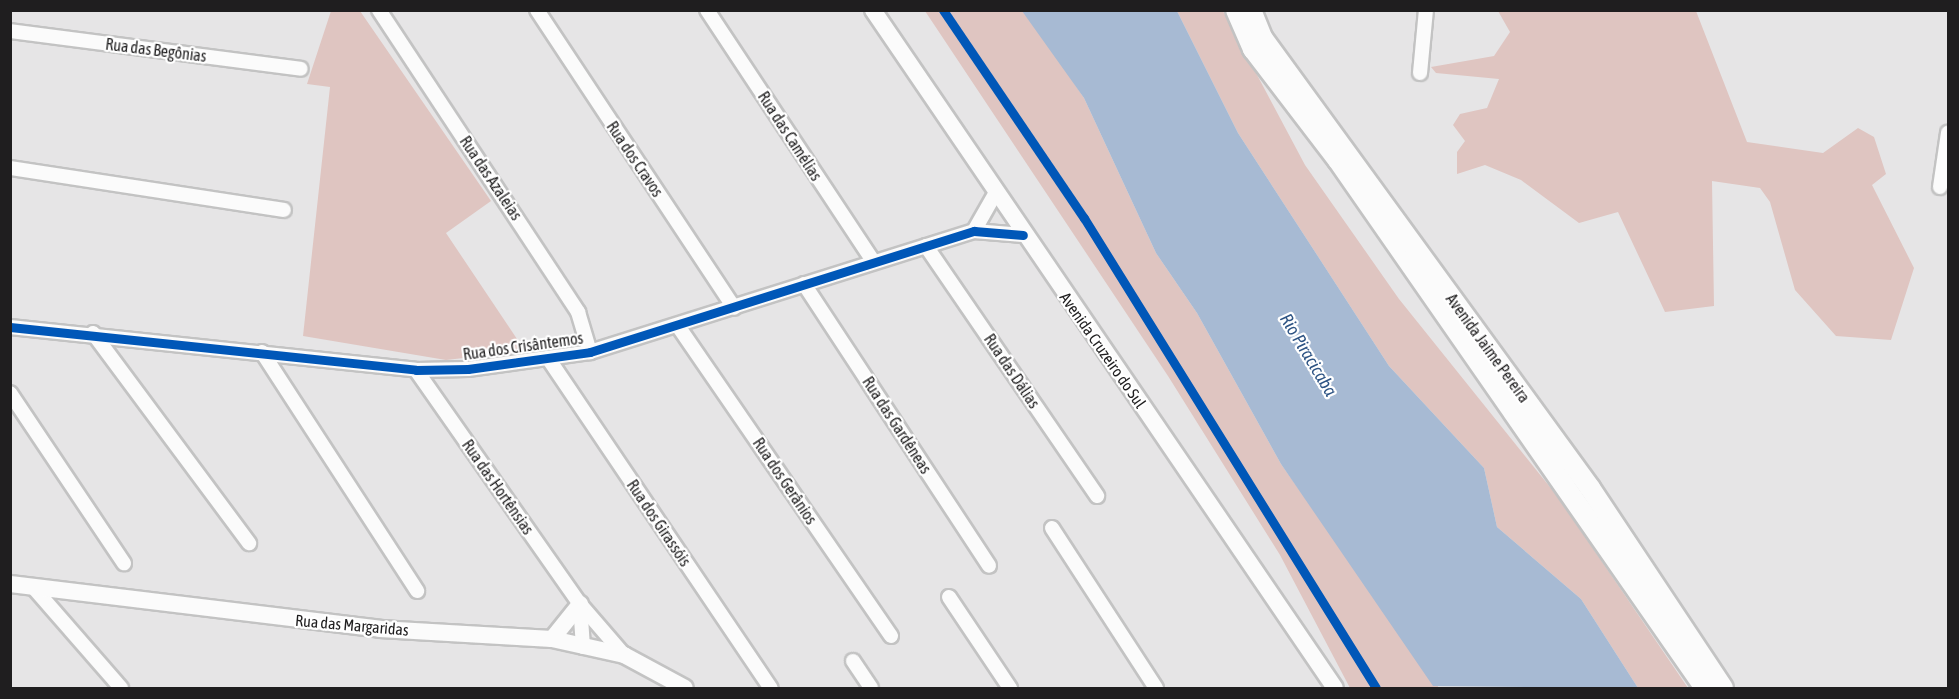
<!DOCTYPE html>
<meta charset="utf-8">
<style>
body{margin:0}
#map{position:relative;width:1959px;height:699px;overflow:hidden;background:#e6e5e6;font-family:"Asap Condensed",sans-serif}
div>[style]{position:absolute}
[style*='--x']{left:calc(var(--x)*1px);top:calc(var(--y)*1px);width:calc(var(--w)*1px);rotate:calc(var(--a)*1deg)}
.green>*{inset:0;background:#dfc5c1}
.water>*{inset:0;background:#a7bad3}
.roads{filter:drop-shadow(2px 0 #c3c3c3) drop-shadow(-2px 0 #c3c3c3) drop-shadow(0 2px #c3c3c3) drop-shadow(0 -2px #c3c3c3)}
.minor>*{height:14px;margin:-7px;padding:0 7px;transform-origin:7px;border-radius:7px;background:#fbfbfb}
.tertiary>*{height:16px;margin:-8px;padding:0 8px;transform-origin:8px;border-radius:8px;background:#fbfbfb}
.secondary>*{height:20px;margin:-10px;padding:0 10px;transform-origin:10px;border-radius:10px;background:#fbfbfb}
.cycleway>*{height:9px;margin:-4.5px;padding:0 4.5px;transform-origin:4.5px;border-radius:4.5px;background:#0057b8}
span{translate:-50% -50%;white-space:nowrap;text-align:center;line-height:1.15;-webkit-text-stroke:4.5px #fff;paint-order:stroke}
.street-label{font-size:16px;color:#1f1e1f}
.water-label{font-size:18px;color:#2e5484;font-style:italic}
.frame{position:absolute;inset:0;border:12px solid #1f1e1f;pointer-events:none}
</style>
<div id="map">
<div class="green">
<div style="clip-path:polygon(331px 11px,360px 11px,491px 201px,446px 233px,525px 351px,446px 360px,303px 336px,330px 87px,307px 84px)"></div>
<div style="clip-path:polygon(925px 11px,1022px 11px,1037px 28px,1084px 98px,1156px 253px,1197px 313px,1281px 464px,1439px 688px,1350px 688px,1280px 555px,1168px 376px)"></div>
<div style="clip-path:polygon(1177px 11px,1223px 11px,1305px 165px,1399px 299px,1558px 497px,1688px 688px,1638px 688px,1581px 599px,1497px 527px,1484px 468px,1389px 366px,1238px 133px)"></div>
<div style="clip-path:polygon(1498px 11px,1696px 11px,1747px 142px,1823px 153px,1858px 128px,1874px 137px,1886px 174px,1872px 185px,1914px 268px,1891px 340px,1836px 336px,1795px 290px,1770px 202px,1760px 188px,1712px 181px,1714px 306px,1665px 312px,1618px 212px,1579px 223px,1521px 180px,1485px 165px,1457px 174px,1457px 152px,1465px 141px,1453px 125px,1460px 114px,1487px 108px,1499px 79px,1436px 73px,1431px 67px,1494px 56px,1510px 32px)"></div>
</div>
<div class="water">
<div style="clip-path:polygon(1022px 11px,1177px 11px,1238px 133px,1389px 366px,1484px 468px,1497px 527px,1581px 599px,1638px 688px,1433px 686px,1281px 464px,1197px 313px,1156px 253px,1084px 98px)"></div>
</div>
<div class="roads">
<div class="minor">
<div style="--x:379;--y:10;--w:362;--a:56.6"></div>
<div style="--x:578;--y:312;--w:42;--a:73.3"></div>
<div style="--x:537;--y:10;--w:357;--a:56.5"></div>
<div style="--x:707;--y:10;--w:302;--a:56.5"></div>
<div style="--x:10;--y:31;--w:293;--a:7.4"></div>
<div style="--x:1420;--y:73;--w:63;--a:-84.6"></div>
<div style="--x:10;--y:168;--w:277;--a:8.7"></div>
<div style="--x:1940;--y:187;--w:55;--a:-81.6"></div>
<div style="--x:974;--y:231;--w:43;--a:-60.4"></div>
<div style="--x:926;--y:246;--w:303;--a:55.6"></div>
<div style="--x:804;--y:284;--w:337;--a:56.7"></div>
<div style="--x:678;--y:326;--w:376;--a:55.5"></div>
<div style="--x:10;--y:327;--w:408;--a:6"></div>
<div style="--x:416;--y:370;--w:52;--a:-1.1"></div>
<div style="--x:468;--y:369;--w:123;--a:-7.9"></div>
<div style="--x:590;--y:352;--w:403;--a:-17.5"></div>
<div style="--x:974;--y:231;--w:49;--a:4.7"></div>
<div style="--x:93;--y:333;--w:262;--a:53.4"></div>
<div style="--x:262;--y:352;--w:285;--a:57"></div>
<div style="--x:548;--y:358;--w:398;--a:56"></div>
<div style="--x:416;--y:370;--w:286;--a:55"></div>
<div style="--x:580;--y:604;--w:67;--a:49.2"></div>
<div style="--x:10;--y:393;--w:205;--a:56.2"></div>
<div style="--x:1052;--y:528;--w:191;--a:57"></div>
<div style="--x:33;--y:587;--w:134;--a:48.9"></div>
<div style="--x:949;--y:597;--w:110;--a:56.2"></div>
<div style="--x:580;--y:604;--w:43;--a:86"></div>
<div style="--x:853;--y:661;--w:32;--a:56"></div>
</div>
<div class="tertiary">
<div style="--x:873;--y:10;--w:820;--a:55.73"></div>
<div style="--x:10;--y:584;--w:373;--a:6.9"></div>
<div style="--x:380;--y:629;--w:172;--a:3.3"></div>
<div style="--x:552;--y:639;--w:74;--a:12.5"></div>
<div style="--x:624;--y:655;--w:69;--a:28.4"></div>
<div style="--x:552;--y:639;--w:45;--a:-51.3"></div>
</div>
<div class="secondary">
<div style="--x:1236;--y:10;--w:43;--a:66.4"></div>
<div style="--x:1253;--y:49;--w:140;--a:52.6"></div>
<div style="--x:1338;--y:160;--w:643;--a:55.2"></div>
<div style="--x:1251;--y:10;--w:31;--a:68"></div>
<div style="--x:1263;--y:39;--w:555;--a:53.93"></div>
<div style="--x:1590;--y:488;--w:240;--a:56.4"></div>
</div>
</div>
<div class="cycleway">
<div style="--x:943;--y:10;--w:251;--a:55.9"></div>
<div style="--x:1084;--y:218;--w:553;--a:58.15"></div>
<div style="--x:10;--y:327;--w:408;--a:6"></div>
<div style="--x:416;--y:370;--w:52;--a:-1.1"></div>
<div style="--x:468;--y:369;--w:123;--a:-7.9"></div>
<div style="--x:590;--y:352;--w:403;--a:-17.5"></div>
<div style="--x:974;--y:231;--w:49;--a:4.7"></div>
</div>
<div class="street-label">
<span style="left:156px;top:50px;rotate:7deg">Rua das Begônias</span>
<span style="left:790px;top:136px;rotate:57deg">Rua das Camélias</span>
<span style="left:635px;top:159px;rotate:56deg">Rua dos Cravos</span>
<span style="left:491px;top:178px;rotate:56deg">Rua das Azaleias</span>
<span style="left:523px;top:346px;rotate:-8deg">Rua dos Crisântemos</span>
<span style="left:1488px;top:348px;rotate:54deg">Avenida Jaime Pereira</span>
<span style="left:1103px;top:350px;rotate:55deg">Avenida Cruzeiro do Sul</span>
<span style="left:1012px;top:371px;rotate:56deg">Rua das Dálias</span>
<span style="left:897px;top:425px;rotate:57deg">Rua das Gardêneas</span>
<span style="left:785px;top:481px;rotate:56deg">Rua dos Gerânios</span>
<span style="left:498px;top:487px;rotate:55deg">Rua das Hortênsias</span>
<span style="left:659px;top:523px;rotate:56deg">Rua dos Girassóis</span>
<span style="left:352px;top:625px;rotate:5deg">Rua das Margaridas</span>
</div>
<div class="water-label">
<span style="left:1308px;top:355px;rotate:59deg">Rio Piracicaba</span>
</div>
<div class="frame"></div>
</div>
